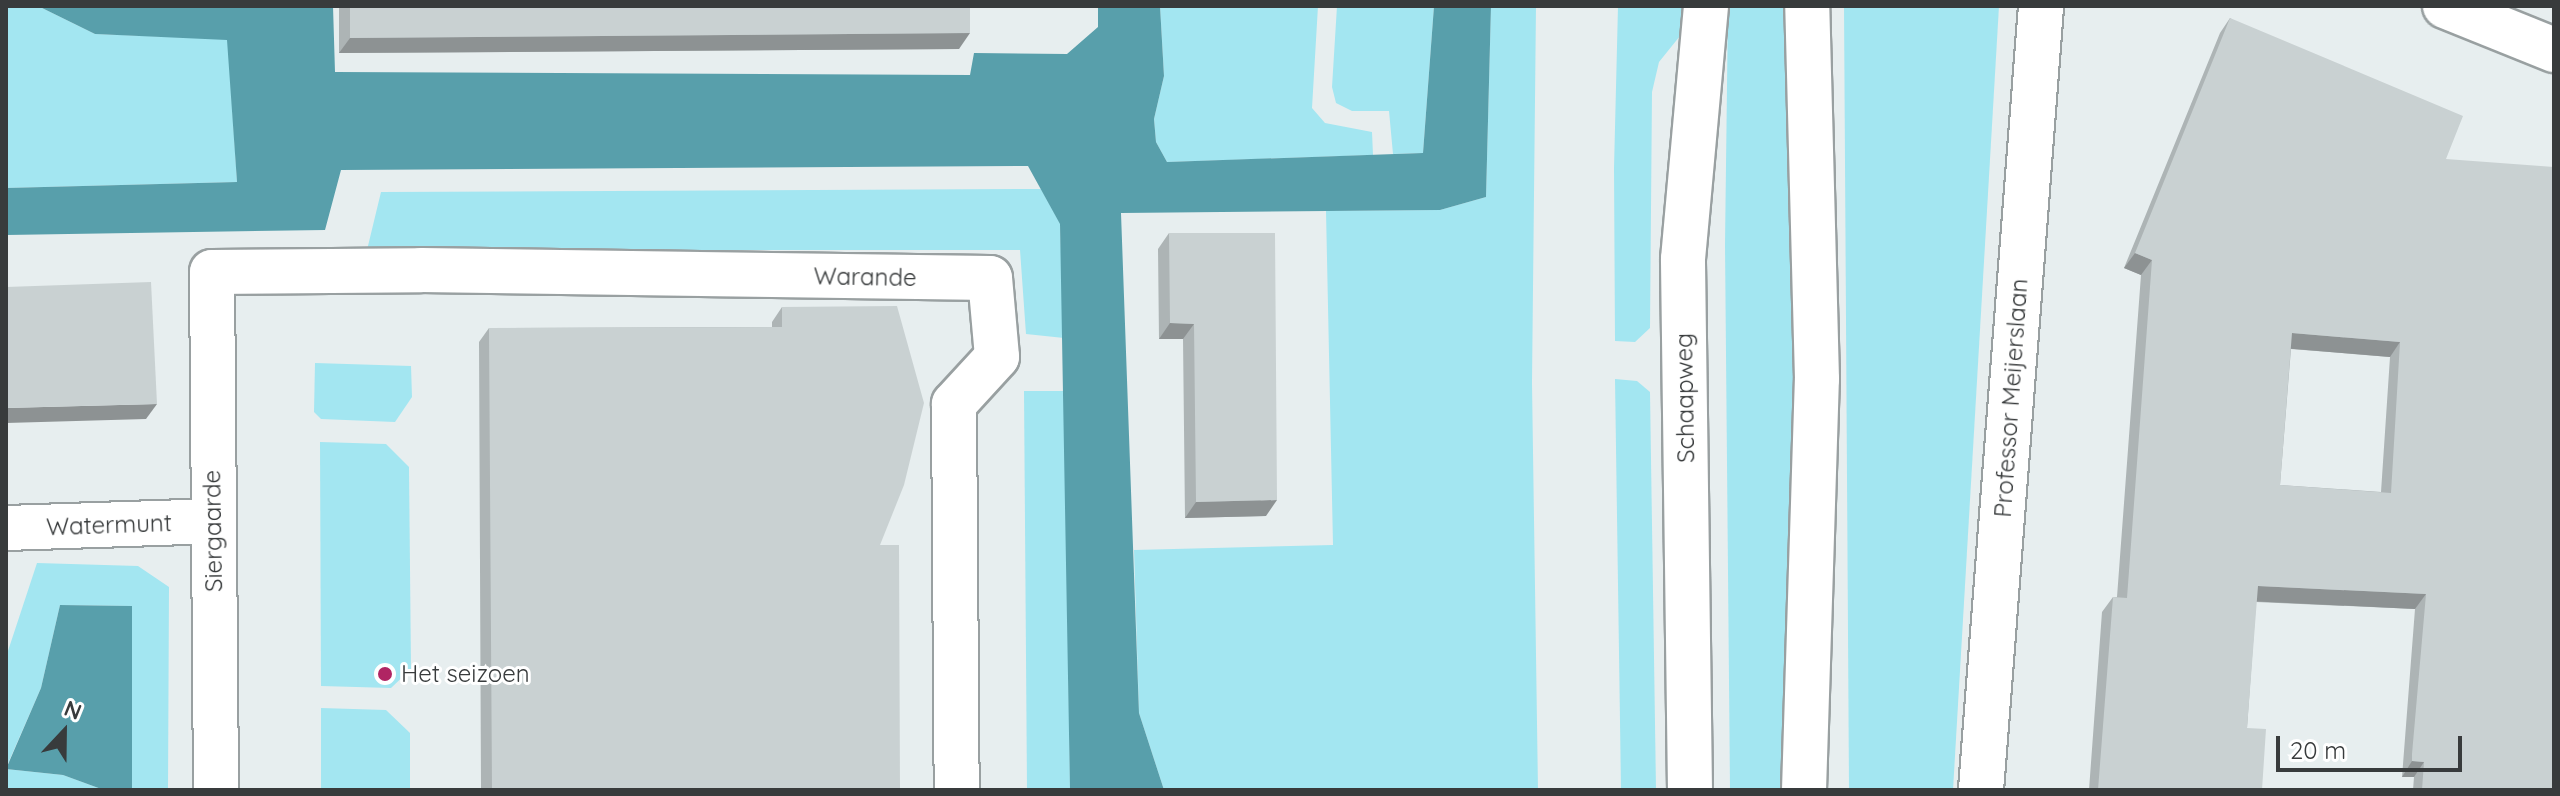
<!DOCTYPE html>
<style>
body{margin:0}
#map{position:relative;width:2560px;height:796px;overflow:hidden;background:#e7eeef;font-family:Quicksand,sans-serif}
div>[style]{position:absolute}
[style*='--x']{left:calc(var(--x)*1px);top:calc(var(--y)*1px);width:calc(var(--w)*1px);rotate:calc(var(--a)*1deg)}
.green>*{inset:0;background:#a3e6f1}
.water>*{inset:0;background:#589fab}
.roads{filter:drop-shadow(2px 0 #99a0a1) drop-shadow(-2px 0 #99a0a1) drop-shadow(0 2px #99a0a1) drop-shadow(0 -2px #99a0a1)}
.minor>*{height:44px;margin:-22px;padding:0 22px;transform-origin:22px;border-radius:22px;background:#fff}
.wall>*{inset:0;background:#adb4b5}
.shaded-wall>*{inset:0;background:#8d9293}
.building>*{inset:0;background:#c9d1d2}
.dots>*{width:22px;height:22px;translate:-50% -50%;box-sizing:border-box;border:4px solid #fff;border-radius:50%}
span{translate:-50% -50%;white-space:nowrap;text-align:center;line-height:1.15;-webkit-text-stroke:6px #fff;paint-order:stroke}
.street-label{font-size:24px;color:#383b3c}
.poi-label{font-size:24px;color:#383b3c}
.left{translate:0 -50%;text-align:left}
.frame{position:absolute;inset:0;border:8px solid #383b3c;pointer-events:none}
.north{position:absolute;left:24px;top:692px;width:80px;height:80px;-webkit-text-stroke:6px #fff;paint-order:stroke;rotate:22deg;font-size:22px;font-weight:700;line-height:32px;text-align:center;color:#383b3c}
.north::after{content:'';display:block;margin:auto;width:28px;height:36px;background:#383b3c;clip-path:polygon(50% 0,100% 100%,50% 72%,0 100%)}
.scale{position:absolute;left:2276px;top:736px;width:186px;height:36px;box-sizing:border-box;border:4px solid #383b3c;border-top:0;padding-left:10px;font-size:24px;line-height:28px;white-space:nowrap;color:#383b3c;-webkit-text-stroke:6px #fff;paint-order:stroke}
</style>
<div id="map">
<div class="green">
<div style="clip-path:polygon(6px 6px,38px 6px,95px 34px,228px 39px,237px 182px,6px 188px)"></div>
<div style="clip-path:polygon(1160px 6px,1318px 6px,1312px 108px,1325px 123px,1372px 132px,1373px 155px,1167px 162px,1156px 142px,1154px 119px,1164px 76px)"></div>
<div style="clip-path:polygon(1337px 6px,1434px 6px,1423px 153px,1393px 154px,1389px 111px,1352px 111px,1336px 103px,1332px 87px)"></div>
<div style="clip-path:polygon(1491px 6px,1536px 6px,1532px 383px,1538px 790px,1164px 790px,1139px 713px,1134px 550px,1333px 545px,1326px 211px,1440px 210px,1486px 197px)"></div>
<div style="clip-path:polygon(1618px 6px,1689px 6px,1684px 31px,1659px 62px,1652px 92px,1650px 328px,1635px 342px,1615px 341px,1614px 168px)"></div>
<div style="clip-path:polygon(1728px 6px,1793px 6px,1794px 348px,1783px 790px,1730px 790px,1725px 245px)"></div>
<div style="clip-path:polygon(1844px 6px,1999px 6px,1953px 790px,1849px 790px)"></div>
<div style="clip-path:polygon(1041px 189px,1060px 223px,1064px 338px,1026px 334px,1020px 250px,367px 250px,381px 192px)"></div>
<div style="clip-path:polygon(315px 363px,411px 366px,412px 397px,395px 422px,321px 419px,314px 412px)"></div>
<div style="clip-path:polygon(1615px 379px,1637px 381px,1650px 392px,1656px 790px,1621px 790px)"></div>
<div style="clip-path:polygon(1024px 391px,1065px 391px,1070px 790px,1027px 790px)"></div>
<div style="clip-path:polygon(320px 442px,386px 444px,409px 467px,411px 669px,391px 688px,321px 686px)"></div>
<div style="clip-path:polygon(37px 563px,138px 566px,169px 587px,168px 790px,132px 790px,131px 606px,60px 605px,41px 688px,6px 768px,6px 657px)"></div>
<div style="clip-path:polygon(321px 708px,386px 710px,410px 733px,410px 790px,321px 790px)"></div>
<div style="clip-path:polygon(6px 769px,63px 775px,104px 790px,6px 790px)"></div>
</div>
<div class="water">
<div style="clip-path:polygon(38px 6px,333px 6px,335px 72px,970px 75px,974px 53px,1067px 54px,1098px 27px,1098px 6px,1160px 6px,1164px 76px,1154px 119px,1156px 142px,1167px 162px,1423px 153px,1434px 6px,1491px 6px,1486px 197px,1440px 210px,1121px 213px,1139px 713px,1164px 790px,1070px 790px,1060px 224px,1028px 166px,341px 170px,325px 230px,6px 235px,6px 188px,237px 182px,227px 40px,95px 34px)"></div>
<div style="clip-path:polygon(60px 605px,132px 606px,132px 790px,104px 790px,63px 775px,6px 769px,41px 688px)"></div>
</div>
<div class="roads">
<div class="minor">
<div style="--x:2445;--y:6;--w:118;--a:22"></div>
<div style="--x:6;--y:528;--w:207;--a:-1.9"></div>
<div style="--x:216;--y:790;--w:518;--a:-90.44"></div>
<div style="--x:212;--y:272;--w:209;--a:-0.5"></div>
<div style="--x:421;--y:270;--w:569;--a:0.81"></div>
<div style="--x:990;--y:278;--w:79;--a:84.9"></div>
<div style="--x:997;--y:357;--w:64;--a:132.5"></div>
<div style="--x:954;--y:404;--w:386;--a:89.6"></div>
<div style="--x:1690;--y:790;--w:531;--a:-90.76"></div>
<div style="--x:1683;--y:259;--w:254;--a:-84.8"></div>
<div style="--x:1804;--y:790;--w:411;--a:-88.2"></div>
<div style="--x:1817;--y:379;--w:373;--a:-91.5"></div>
<div style="--x:1981;--y:790;--w:786;--a:-85.62"></div>
</div>
</div>
<div class="wall">
<div style="clip-path:polygon(339px 6px,970px 6px,959px 49px,339px 53px)"></div>
<div style="clip-path:polygon(evenodd,2230px 18px,2446px 159px,2554px 790px,2413px 790px,2414px 777px,2402px 777px,2415px 609px,2256px 602px,2247px 728px,2262px 790px,2089px 790px,2102px 612px,2113px 597px,2117px 597px,2141px 275px,2124px 268px,2220px 33px,2230px 18px,2291px 349px,2390px 357px,2381px 492px,2280px 485px,2291px 349px)"></div>
<div style="clip-path:polygon(1169px 233px,1266px 516px,1185px 518px,1183px 339px,1159px 339px,1158px 249px)"></div>
<div style="clip-path:polygon(782px 307px,880px 545px,900px 790px,481px 790px,479px 342px,489px 328px,772px 327px,772px 322px)"></div>
</div>
<div class="shaded-wall">
<div style="clip-path:polygon(970px 33px,959px 49px,339px 53px,350px 38px)"></div>
<div style="clip-path:polygon(2135px 253px,2152px 260px,2141px 275px,2124px 268px)"></div>
<div style="clip-path:polygon(1170px 323px,1194px 324px,1183px 339px,1159px 339px)"></div>
<div style="clip-path:polygon(2292px 333px,2400px 342px,2390px 357px,2282px 348px)"></div>
<div style="clip-path:polygon(157px 404px,146px 419px,6px 423px,6px 408px)"></div>
<div style="clip-path:polygon(1277px 500px,1266px 516px,1185px 518px,1196px 502px)"></div>
<div style="clip-path:polygon(2258px 586px,2426px 594px,2415px 609px,2247px 601px)"></div>
<div style="clip-path:polygon(2412px 761px,2424px 762px,2414px 777px,2402px 777px)"></div>
</div>
<div class="building">
<div style="clip-path:polygon(350px 6px,970px 6px,970px 33px,350px 38px)"></div>
<div style="clip-path:polygon(evenodd,2230px 18px,2463px 116px,2446px 159px,2554px 167px,2554px 790px,2422px 790px,2424px 762px,2412px 761px,2412px 754px,2426px 594px,2258px 586px,2247px 728px,2266px 729px,2262px 790px,2098px 790px,2113px 597px,2127px 598px,2152px 260px,2135px 253px,2230px 18px,2292px 333px,2400px 342px,2391px 493px,2280px 485px,2292px 333px)"></div>
<div style="clip-path:polygon(1169px 233px,1275px 233px,1277px 500px,1196px 502px,1194px 324px,1170px 323px)"></div>
<div style="clip-path:polygon(151px 282px,157px 404px,6px 408px,6px 287px)"></div>
<div style="clip-path:polygon(897px 306px,924px 403px,904px 485px,880px 545px,899px 545px,900px 790px,492px 790px,489px 328px,782px 327px,782px 307px)"></div>
</div>
<div class="dots">
<div style="left:385px;top:674px;background:#b02563"></div>
</div>
<div class="street-label">
<span style="left:865px;top:277px;rotate:1deg">Warande</span>
<span style="left:1685px;top:398px;rotate:-91deg">Schaapweg</span>
<span style="left:2011px;top:398px;rotate:-86deg">Professor Meijerslaan</span>
<span style="left:109px;top:525px;rotate:-2deg">Watermunt</span>
<span style="left:213px;top:531px;rotate:-91deg">Siergaarde</span>
</div>
<div class="poi-label">
<span class="left" style="left:401px;top:674px">Het seizoen</span>
</div>
<div class="frame"></div>
<div class="north">N</div>
<div class="scale">20 m</div>
</div>
